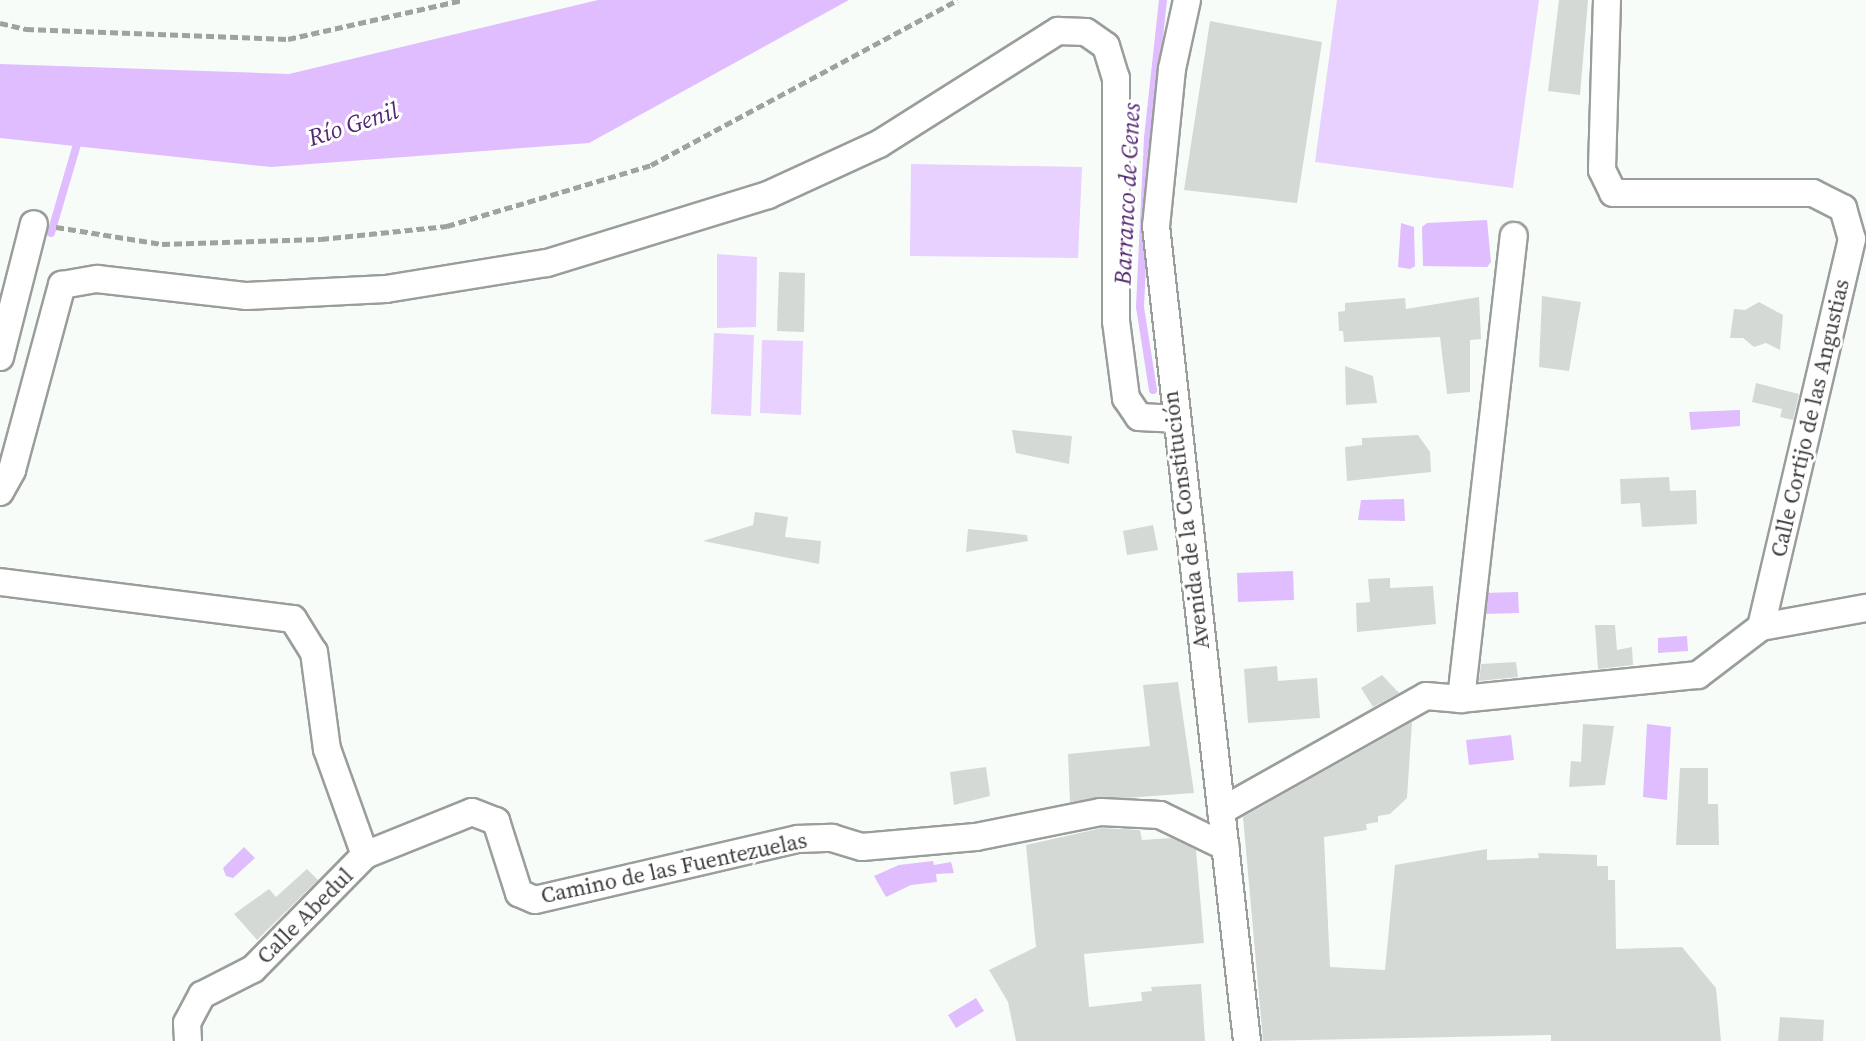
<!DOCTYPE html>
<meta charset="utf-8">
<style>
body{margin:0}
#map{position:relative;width:1866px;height:1041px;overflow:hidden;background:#f8fcf9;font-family:"Source Serif 4",serif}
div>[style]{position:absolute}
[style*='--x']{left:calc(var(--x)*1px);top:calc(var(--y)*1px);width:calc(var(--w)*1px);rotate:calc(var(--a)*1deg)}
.green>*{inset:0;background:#e8d0ff}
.water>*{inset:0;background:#dfbdfe}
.stream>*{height:8px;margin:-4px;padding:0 4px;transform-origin:4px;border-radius:4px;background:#dfbdfe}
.building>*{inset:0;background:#d5d9d6}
.path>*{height:5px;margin-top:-2.5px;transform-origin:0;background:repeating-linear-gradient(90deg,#9fa29f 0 8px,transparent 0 12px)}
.roads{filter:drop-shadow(2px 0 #9a9e9b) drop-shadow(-2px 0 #9a9e9b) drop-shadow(0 2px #9a9e9b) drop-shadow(0 -2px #9a9e9b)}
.minor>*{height:26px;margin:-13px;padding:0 13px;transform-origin:13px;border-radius:13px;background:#fff}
span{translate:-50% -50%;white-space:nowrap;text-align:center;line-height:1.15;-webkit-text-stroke:6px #fff;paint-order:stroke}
.street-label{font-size:22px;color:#3c3e3c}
.water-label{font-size:24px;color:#522771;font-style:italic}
</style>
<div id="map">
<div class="green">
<div style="clip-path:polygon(1337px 0,1539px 0,1513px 188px,1315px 162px)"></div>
<div style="clip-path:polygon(911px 164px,1082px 167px,1078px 258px,910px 256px)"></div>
<div style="clip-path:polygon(717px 254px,757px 257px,756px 327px,717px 328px)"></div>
<div style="clip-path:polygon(714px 333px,754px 335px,751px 416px,711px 414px)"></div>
<div style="clip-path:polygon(762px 340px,803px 341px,801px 415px,760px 413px)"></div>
</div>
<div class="water">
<div style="clip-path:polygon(598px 0,849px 0,589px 143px,271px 167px,0 138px,0 64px,289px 74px)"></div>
<div style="clip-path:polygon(1487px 220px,1491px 262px,1487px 267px,1423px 266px,1422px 227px,1427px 223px)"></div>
<div style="clip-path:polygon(1401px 223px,1414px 227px,1415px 266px,1410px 269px,1398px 267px)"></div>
<div style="clip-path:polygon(1740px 410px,1740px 426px,1691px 430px,1689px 412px)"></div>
<div style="clip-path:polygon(1404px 499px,1405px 521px,1358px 520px,1361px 500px)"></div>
<div style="clip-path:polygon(1293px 571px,1294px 600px,1238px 602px,1237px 573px)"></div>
<div style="clip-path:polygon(1518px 592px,1519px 613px,1483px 614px,1483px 593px)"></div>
<div style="clip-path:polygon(1687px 636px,1688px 651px,1658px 653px,1658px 638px)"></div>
<div style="clip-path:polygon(1647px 724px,1671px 727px,1667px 800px,1643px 797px)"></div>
<div style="clip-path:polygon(1511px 735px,1514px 760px,1469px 765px,1466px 740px)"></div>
<div style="clip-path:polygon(244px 847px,255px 858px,233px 878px,226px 876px,223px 868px)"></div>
<div style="clip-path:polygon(933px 861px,934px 865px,951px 862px,954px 873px,936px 874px,937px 882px,911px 885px,886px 897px,874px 876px,899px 865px)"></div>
<div style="clip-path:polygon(976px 998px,984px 1011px,956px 1028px,948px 1015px)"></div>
</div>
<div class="stream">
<div style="--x:51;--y:233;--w:100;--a:-73.7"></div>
<div style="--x:1153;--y:390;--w:84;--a:-98.9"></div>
<div style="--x:1140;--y:307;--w:169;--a:-87.3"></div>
<div style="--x:1148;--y:138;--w:139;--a:-83.8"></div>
</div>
<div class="building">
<div style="clip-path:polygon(1559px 0,1588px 0,1580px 95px,1548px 91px)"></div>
<div style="clip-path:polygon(1210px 21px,1322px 42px,1297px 203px,1184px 190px)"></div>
<div style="clip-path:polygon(779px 272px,805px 273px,804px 332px,777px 331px)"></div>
<div style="clip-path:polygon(1542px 296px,1581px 302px,1569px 371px,1539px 367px)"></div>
<div style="clip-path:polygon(1479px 297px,1481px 339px,1470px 340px,1470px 392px,1447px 394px,1440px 337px,1344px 342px,1343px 331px,1339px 331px,1338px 312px,1345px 311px,1345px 303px,1405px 298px,1406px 309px)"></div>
<div style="clip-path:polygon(1759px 302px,1783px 315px,1780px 350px,1766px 343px,1754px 347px,1743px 338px,1730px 338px,1734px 309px,1745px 310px)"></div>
<div style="clip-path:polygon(1345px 366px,1373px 376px,1377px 403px,1346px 405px)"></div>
<div style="clip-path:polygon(1756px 383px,1799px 394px,1793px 420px,1780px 417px,1782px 409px,1752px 402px)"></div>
<div style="clip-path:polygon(1012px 430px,1072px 436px,1069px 464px,1016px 453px)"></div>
<div style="clip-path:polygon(1418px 435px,1430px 452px,1431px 472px,1347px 481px,1345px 447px,1362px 445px,1362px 438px)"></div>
<div style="clip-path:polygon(1669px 477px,1670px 491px,1696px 490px,1697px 524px,1642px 527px,1640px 503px,1621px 504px,1620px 479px)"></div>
<div style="clip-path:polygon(755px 512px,788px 517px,785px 537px,821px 541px,819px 564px,703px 541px,753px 525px)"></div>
<div style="clip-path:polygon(1153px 525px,1158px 550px,1127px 555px,1123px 531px)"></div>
<div style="clip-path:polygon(968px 529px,1027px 535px,1028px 541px,966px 552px)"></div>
<div style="clip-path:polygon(1390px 578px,1390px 588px,1433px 586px,1436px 624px,1357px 632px,1356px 603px,1370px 602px,1368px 579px)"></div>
<div style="clip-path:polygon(1595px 625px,1615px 625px,1617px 650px,1632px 647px,1633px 665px,1598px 669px)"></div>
<div style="clip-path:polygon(1516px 662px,1518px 677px,1479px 681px,1481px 664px)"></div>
<div style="clip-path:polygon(1277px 666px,1278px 681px,1317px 678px,1320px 718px,1248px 723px,1244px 669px)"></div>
<div style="clip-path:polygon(1382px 675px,1399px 693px,1373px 707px,1361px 688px)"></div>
<div style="clip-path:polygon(1178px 682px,1194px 793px,1070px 802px,1068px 754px,1150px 746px,1143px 685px)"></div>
<div style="clip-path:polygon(1412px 722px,1407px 798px,1390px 814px,1378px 816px,1378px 822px,1366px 824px,1367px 830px,1324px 837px,1330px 967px,1385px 970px,1395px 865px,1487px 849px,1487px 860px,1539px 858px,1538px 853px,1597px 855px,1597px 866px,1608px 866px,1608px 880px,1615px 880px,1616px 949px,1682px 947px,1716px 988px,1721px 1041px,1551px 1041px,1551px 1035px,1263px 1041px,1243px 817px)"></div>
<div style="clip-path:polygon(1583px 724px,1614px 726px,1605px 785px,1569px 787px,1571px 761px,1581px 762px)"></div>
<div style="clip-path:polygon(986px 767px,990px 796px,954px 805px,950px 772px)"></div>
<div style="clip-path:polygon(1680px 768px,1708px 768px,1708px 804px,1718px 804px,1719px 845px,1676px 845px)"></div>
<div style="clip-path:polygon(1102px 828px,1140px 830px,1142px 840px,1171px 838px,1196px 850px,1204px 943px,1084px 954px,1089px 1007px,1142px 1001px,1141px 992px,1152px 991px,1151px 987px,1201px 984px,1205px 1041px,1016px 1041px,1008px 1002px,989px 970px,1036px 947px,1026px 845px)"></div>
<div style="clip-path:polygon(307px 869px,318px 880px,257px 940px,234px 914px,269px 889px,276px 897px)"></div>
<div style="clip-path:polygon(1780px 1017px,1824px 1020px,1823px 1041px,1778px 1041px)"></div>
</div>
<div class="path">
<div style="--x:0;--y:23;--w:27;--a:13"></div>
<div style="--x:26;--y:29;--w:262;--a:2.2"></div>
<div style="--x:288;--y:39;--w:179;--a:-12.6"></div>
<div style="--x:56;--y:227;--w:107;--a:9.1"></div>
<div style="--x:162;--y:244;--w:159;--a:-1.8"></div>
<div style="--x:321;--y:239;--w:127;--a:-5.9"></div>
<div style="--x:447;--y:226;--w:213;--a:-16.6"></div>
<div style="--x:651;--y:165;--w:348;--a:-28.3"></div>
</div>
<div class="roads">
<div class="minor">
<div style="--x:1187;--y:0;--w:71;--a:102.3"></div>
<div style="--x:1172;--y:69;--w:158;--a:95.8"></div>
<div style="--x:1156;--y:226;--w:820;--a:83.63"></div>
<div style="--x:1607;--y:0;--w:170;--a:91.7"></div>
<div style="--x:1602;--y:170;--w:25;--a:64"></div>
<div style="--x:1613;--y:193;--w:200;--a:0"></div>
<div style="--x:1813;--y:193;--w:34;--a:27"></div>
<div style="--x:1843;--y:208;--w:32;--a:74"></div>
<div style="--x:1852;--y:239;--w:399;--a:103.2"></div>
<div style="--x:1761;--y:627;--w:107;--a:-10.3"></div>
<div style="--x:0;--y:357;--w:137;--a:-75.7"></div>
<div style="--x:0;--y:492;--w:25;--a:-61"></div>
<div style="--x:12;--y:470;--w:192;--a:-74.9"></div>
<div style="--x:62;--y:285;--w:36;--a:-10"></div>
<div style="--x:97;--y:279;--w:151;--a:6.5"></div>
<div style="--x:247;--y:296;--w:139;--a:-2.9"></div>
<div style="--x:386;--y:289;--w:163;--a:-9.2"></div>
<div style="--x:547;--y:263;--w:231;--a:-17.1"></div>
<div style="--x:768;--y:195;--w:122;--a:-24.7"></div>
<div style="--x:879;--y:144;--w:212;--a:-32.3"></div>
<div style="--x:1058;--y:31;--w:28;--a:2"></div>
<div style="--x:1086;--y:32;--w:24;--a:35"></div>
<div style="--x:1106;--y:46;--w:34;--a:73"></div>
<div style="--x:1116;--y:78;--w:243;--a:90"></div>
<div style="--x:1116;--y:321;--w:78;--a:82.6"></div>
<div style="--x:1126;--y:398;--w:23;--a:56"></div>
<div style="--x:1139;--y:417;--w:35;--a:3"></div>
<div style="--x:0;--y:582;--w:295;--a:7.2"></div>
<div style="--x:293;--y:619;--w:39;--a:58"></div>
<div style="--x:314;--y:652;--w:98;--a:82.4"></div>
<div style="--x:327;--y:749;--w:113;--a:70.3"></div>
<div style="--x:1461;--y:699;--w:466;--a:-83.5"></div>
<div style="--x:1221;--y:811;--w:235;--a:-29.3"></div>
<div style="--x:1426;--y:696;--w:35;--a:5"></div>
<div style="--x:1461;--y:699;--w:238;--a:-5.8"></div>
<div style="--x:1698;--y:675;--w:79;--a:-37.3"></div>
<div style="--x:188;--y:1041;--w:18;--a:-93"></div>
<div style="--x:187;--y:1023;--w:32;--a:-62"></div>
<div style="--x:202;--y:995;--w:57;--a:-27"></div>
<div style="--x:253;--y:969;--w:160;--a:-45.5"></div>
<div style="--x:365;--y:855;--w:115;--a:-21.9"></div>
<div style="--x:472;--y:812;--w:26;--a:21"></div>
<div style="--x:496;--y:821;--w:76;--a:72.3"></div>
<div style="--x:519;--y:893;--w:17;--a:24"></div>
<div style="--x:535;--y:900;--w:270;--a:-13.1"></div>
<div style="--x:798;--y:839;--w:34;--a:-2"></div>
<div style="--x:832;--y:838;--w:31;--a:17"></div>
<div style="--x:862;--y:847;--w:114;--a:-5"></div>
<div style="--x:976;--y:837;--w:127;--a:-11.3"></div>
<div style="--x:1101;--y:812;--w:59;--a:2.9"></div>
<div style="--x:1160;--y:815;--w:73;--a:25.9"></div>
</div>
</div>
<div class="street-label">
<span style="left:1810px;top:418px;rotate:-77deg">Calle Cortijo de las Angustias</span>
<span style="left:1186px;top:520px;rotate:-97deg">Avenida de la Constitución</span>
<span style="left:674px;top:868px;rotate:-12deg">Camino de las Fuentezuelas</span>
<span style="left:305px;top:916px;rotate:-45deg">Calle Abedul</span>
</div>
<div class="water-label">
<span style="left:353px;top:124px;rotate:-18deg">Río Genil</span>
<span style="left:1127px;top:194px;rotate:-87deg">Barranco de Cenes</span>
</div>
</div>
